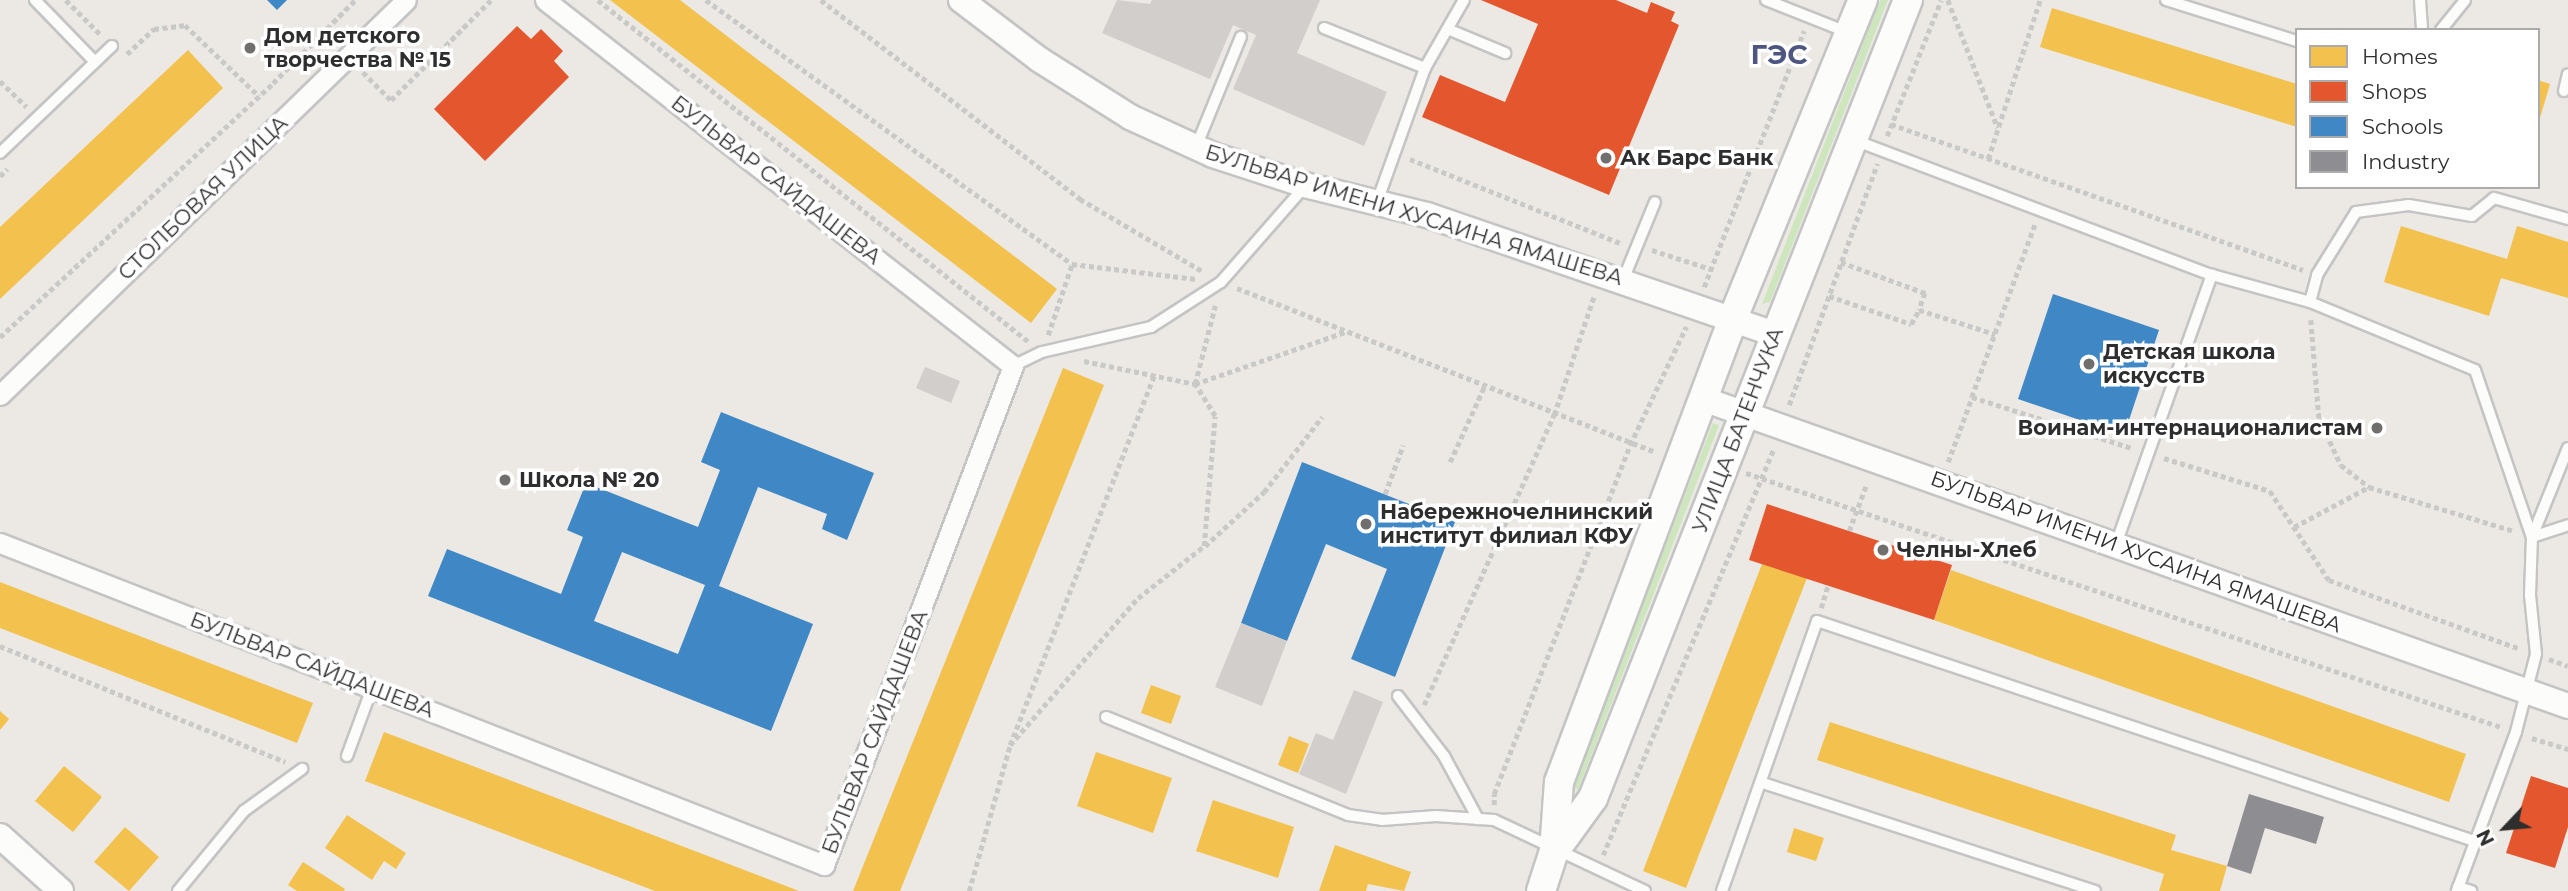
<!DOCTYPE html>
<meta charset="utf-8">
<style>
body{margin:0}
#map{position:relative;width:2568px;height:891px;overflow:hidden;background:#ece8e4;font-family:Montserrat,sans-serif}
div>[style]{position:absolute}
[style*='--x']{left:calc(var(--x)*1px);top:calc(var(--y)*1px);width:calc(var(--w)*1px);rotate:calc(var(--a)*1deg)}
.green>*{inset:0;background:#cee6be}
.homes>*{inset:0;background:#f2c14e}
.shops>*{inset:0;background:#e4572e}
.schools>*{inset:0;background:#3f88c5}
.industry>*{inset:0;background:#8d8d92}
.building>*{inset:0;background:#d1cecb}
.path>*{height:4.5px;margin-top:-2.25px;transform-origin:0;background:repeating-linear-gradient(90deg,#c9c9c8 0 5px,transparent 0 8.5px)}
.roads{filter:drop-shadow(2px 0 #c5c4c5) drop-shadow(-2px 0 #c5c4c5) drop-shadow(0 2px #c5c4c5) drop-shadow(0 -2px #c5c4c5)}
.service>*{height:10px;margin:-5px;padding:0 5px;transform-origin:5px;border-radius:5px;background:#fcfcfb}
.minor>*{height:19px;margin:-9.5px;padding:0 9.5px;transform-origin:9.5px;border-radius:9.5px;background:#fcfcfb}
.tertiary>*{height:24px;margin:-12px;padding:0 12px;transform-origin:12px;border-radius:12px;background:#fcfcfb}
.secondary>*{height:28px;margin:-14px;padding:0 14px;transform-origin:14px;border-radius:14px;background:#fcfcfb}
.dots>*{width:19px;height:19px;translate:-50% -50%;box-sizing:border-box;border:4px solid #fff;border-radius:50%}
span{translate:-50% -50%;white-space:nowrap;text-align:center;line-height:1.15;-webkit-text-stroke:7px #fff;paint-order:stroke}
.poi-label{font-size:21px;color:#2e2e2e;font-weight:700}
.left{translate:0 -50%;text-align:left}
.right{translate:-100% -50%;text-align:right}
.street-label{font-size:21px;color:#2e2e2e}
.district-label{font-size:28px;color:#4d5680;font-weight:700}
.legend{position:absolute;left:2295px;top:28px;width:245px;height:161px;box-sizing:border-box;background:#fff;border:2px solid #ababab;margin:0;padding:9px 12px;list-style:none;font-size:21px;color:#2e2e2e}
.legend li{display:flex;align-items:center;gap:14px;height:35px}
.legend b{width:35px;border:2px solid #ababab}
.north{position:absolute;left:2470px;top:793px;width:70px;height:70px;-webkit-text-stroke:5px #fff;paint-order:stroke;rotate:244deg;font-size:19px;font-weight:700;line-height:28px;text-align:center;color:#2e2e2e}
.north::after{content:'';display:block;margin:auto;width:24px;height:32px;background:#2e2e2e;clip-path:polygon(50% 0,100% 100%,50% 72%,0 100%)}
</style>
<div id="map">
<div class="green">
<div style="clip-path:polygon(1880px 0,1888px 0,1770px 302px,1762px 304px)"></div>
<div style="clip-path:polygon(1713px 423px,1719px 425px,1578px 790px,1571px 787px)"></div>
</div>
<div class="homes">
<div style="clip-path:polygon(610px 0,680px 0,1057px 289px,1031px 323px)"></div>
<div style="clip-path:polygon(2052px 8px,2297px 84px,2297px 127px,2040px 47px)"></div>
<div style="clip-path:polygon(188px 50px,223px 88px,0 299px,0 227px)"></div>
<div style="clip-path:polygon(2538px 80px,2550px 84px,2539px 121px,2538px 121px)"></div>
<div style="clip-path:polygon(2401px 226px,2507px 259px,2517px 226px,2568px 242px,2568px 298px,2501px 278px,2489px 316px,2384px 282px)"></div>
<div style="clip-path:polygon(1063px 368px,1104px 385px,900px 891px,853px 891px)"></div>
<div style="clip-path:polygon(1762px 564px,1807px 578px,1686px 888px,1643px 871px)"></div>
<div style="clip-path:polygon(1951px 570px,2466px 754px,2449px 802px,1934px 620px)"></div>
<div style="clip-path:polygon(0 582px,313px 703px,297px 743px,0 628px)"></div>
<div style="clip-path:polygon(1151px 685px,1181px 696px,1171px 724px,1141px 713px)"></div>
<div style="clip-path:polygon(0 711px,9px 719px,0 730px)"></div>
<div style="clip-path:polygon(1830px 722px,2176px 835px,2171px 850px,2227px 866px,2220px 891px,2159px 891px,2164px 874px,1817px 760px)"></div>
<div style="clip-path:polygon(384px 732px,799px 891px,655px 891px,365px 781px)"></div>
<div style="clip-path:polygon(1289px 736px,1309px 744px,1298px 773px,1278px 765px)"></div>
<div style="clip-path:polygon(1096px 752px,1172px 778px,1153px 833px,1077px 806px)"></div>
<div style="clip-path:polygon(64px 766px,102px 797px,73px 832px,35px 801px)"></div>
<div style="clip-path:polygon(1213px 800px,1294px 827px,1278px 878px,1196px 851px)"></div>
<div style="clip-path:polygon(347px 815px,406px 853px,396px 869px,384px 861px,372px 880px,325px 848px)"></div>
<div style="clip-path:polygon(125px 827px,159px 857px,129px 891px,94px 862px)"></div>
<div style="clip-path:polygon(1794px 828px,1824px 838px,1816px 861px,1787px 852px)"></div>
<div style="clip-path:polygon(1335px 845px,1411px 872px,1404px 891px,1368px 884px,1366px 891px,1319px 891px)"></div>
<div style="clip-path:polygon(303px 862px,345px 889px,344px 891px,297px 891px,288px 885px)"></div>
</div>
<div class="shops">
<div style="clip-path:polygon(1481px 0,1616px 0,1647px 13px,1651px 2px,1675px 12px,1671px 21px,1679px 25px,1609px 195px,1422px 117px,1440px 75px,1505px 102px,1538px 24px)"></div>
<div style="clip-path:polygon(517px 26px,531px 39px,541px 29px,563px 51px,554px 61px,569px 77px,485px 161px,434px 109px)"></div>
<div style="clip-path:polygon(1767px 504px,1952px 565px,1934px 620px,1749px 560px)"></div>
<div style="clip-path:polygon(2531px 776px,2568px 788px,2568px 827px,2555px 868px,2506px 853px)"></div>
</div>
<div class="schools">
<div style="clip-path:polygon(267px 0,287px 0,277px 10px)"></div>
<div style="clip-path:polygon(2053px 294px,2159px 330px,2124px 435px,2018px 399px)"></div>
<div style="clip-path:polygon(evenodd,721px 412px,874px 473px,847px 540px,822px 529px,827px 514px,758px 487px,719px 586px,813px 624px,771px 731px,428px 596px,447px 549px,561px 594px,583px 537px,567px 530px,586px 483px,698px 527px,720px 470px,701px 462px,721px 412px,622px 552px,705px 585px,678px 654px,594px 621px,622px 552px)"></div>
<div style="clip-path:polygon(1302px 462px,1455px 522px,1395px 677px,1351px 659px,1387px 569px,1326px 544px,1287px 641px,1241px 623px)"></div>
</div>
<div class="industry">
<div style="clip-path:polygon(2249px 794px,2324px 817px,2316px 844px,2265px 828px,2251px 874px,2227px 866px)"></div>
</div>
<div class="building">
<div style="clip-path:polygon(1117px 0,1150px 4px,1152px 0,1320px 0,1297px 53px,1387px 92px,1364px 146px,1233px 89px,1256px 35px,1233px 25px,1210px 79px,1102px 33px)"></div>
<div style="clip-path:polygon(925px 367px,960px 381px,951px 403px,916px 388px)"></div>
<div style="clip-path:polygon(1241px 623px,1287px 641px,1262px 706px,1215px 687px)"></div>
<div style="clip-path:polygon(1354px 690px,1383px 702px,1346px 794px,1299px 774px,1316px 733px,1333px 740px)"></div>
</div>
<div class="path">
<div style="--x:66;--y:0;--w:49;--a:45"></div>
<div style="--x:598;--y:0;--w:549;--a:38.42"></div>
<div style="--x:706;--y:0;--w:451;--a:35.8"></div>
<div style="--x:1072;--y:264;--w:125;--a:6.9"></div>
<div style="--x:821;--y:0;--w:327;--a:37.5"></div>
<div style="--x:1080;--y:199;--w:144;--a:30.5"></div>
<div style="--x:1948;--y:0;--w:137;--a:68.7"></div>
<div style="--x:127;--y:54;--w:37;--a:-43"></div>
<div style="--x:154;--y:29;--w:31;--a:-7"></div>
<div style="--x:185;--y:25;--w:103;--a:43.8"></div>
<div style="--x:363;--y:72;--w:40;--a:45"></div>
<div style="--x:391;--y:100;--w:141;--a:-45"></div>
<div style="--x:0;--y:81;--w:37;--a:44"></div>
<div style="--x:1891;--y:124;--w:437;--a:19.5"></div>
<div style="--x:1887;--y:136;--w:146;--a:-68.3"></div>
<div style="--x:1410;--y:159;--w:226;--a:21.8"></div>
<div style="--x:1988;--y:159;--w:167;--a:-71.9"></div>
<div style="--x:0;--y:176;--w:10;--a:-45"></div>
<div style="--x:2035;--y:225;--w:183;--a:110.1"></div>
<div style="--x:1972;--y:397;--w:168;--a:17.7"></div>
<div style="--x:1652;--y:250;--w:62;--a:17.9"></div>
<div style="--x:1841;--y:262;--w:90;--a:20.3"></div>
<div style="--x:1925;--y:293;--w:18;--a:109"></div>
<div style="--x:1704;--y:287;--w:275;--a:-68.7"></div>
<div style="--x:1237;--y:288;--w:450;--a:21.4"></div>
<div style="--x:1829;--y:296;--w:87;--a:18.9"></div>
<div style="--x:1911;--y:324;--w:16;--a:-60"></div>
<div style="--x:1919;--y:310;--w:80;--a:17.5"></div>
<div style="--x:2311;--y:320;--w:98;--a:85.3"></div>
<div style="--x:2319;--y:418;--w:52;--a:64.9"></div>
<div style="--x:2341;--y:465;--w:36;--a:38"></div>
<div style="--x:1048;--y:335;--w:75;--a:-71.3"></div>
<div style="--x:0;--y:337;--w:373;--a:-42.9"></div>
<div style="--x:273;--y:83;--w:117;--a:-45.3"></div>
<div style="--x:1084;--y:361;--w:113;--a:11.7"></div>
<div style="--x:1195;--y:384;--w:159;--a:-19.1"></div>
<div style="--x:1789;--y:405;--w:257;--a:-69.9"></div>
<div style="--x:2164;--y:458;--w:111;--a:17.3"></div>
<div style="--x:2270;--y:491;--w:107;--a:56.5"></div>
<div style="--x:2329;--y:580;--w:204;--a:19.8"></div>
<div style="--x:1450;--y:462;--w:82;--a:-65.6"></div>
<div style="--x:1948;--y:462;--w:69;--a:-69.7"></div>
<div style="--x:1746;--y:473;--w:797;--a:18.59"></div>
<div style="--x:1385;--y:494;--w:52;--a:-69.8"></div>
<div style="--x:2294;--y:527;--w:85;--a:-28.1"></div>
<div style="--x:2369;--y:487;--w:152;--a:16.9"></div>
<div style="--x:1849;--y:531;--w:51;--a:-69.4"></div>
<div style="--x:1205;--y:546;--w:80;--a:-42.5"></div>
<div style="--x:1264;--y:492;--w:95;--a:-52.3"></div>
<div style="--x:1821;--y:608;--w:24;--a:-73"></div>
<div style="--x:0;--y:646;--w:308;--a:22.1"></div>
<div style="--x:2549;--y:659;--w:20;--a:20"></div>
<div style="--x:1424;--y:705;--w:318;--a:-65.9"></div>
<div style="--x:1554;--y:415;--w:126;--a:-71.4"></div>
<div style="--x:2532;--y:738;--w:38;--a:17"></div>
<div style="--x:1010;--y:745;--w:195;--a:-49"></div>
<div style="--x:1138;--y:598;--w:84;--a:-38.2"></div>
<div style="--x:1204;--y:546;--w:130;--a:-85.2"></div>
<div style="--x:1215;--y:416;--w:38;--a:-122"></div>
<div style="--x:1195;--y:384;--w:81;--a:-75.6"></div>
<div style="--x:1494;--y:805;--w:11;--a:-90"></div>
<div style="--x:1494;--y:794;--w:375;--a:-68.7"></div>
<div style="--x:1630;--y:445;--w:131;--a:-64.6"></div>
<div style="--x:1603;--y:855;--w:439;--a:-67.2"></div>
<div style="--x:969;--y:891;--w:152;--a:-74.3"></div>
<div style="--x:1010;--y:745;--w:397;--a:-68.7"></div>
</div>
<div class="roads">
<div class="service">
<div style="--x:35;--y:0;--w:86;--a:45.9"></div>
<div style="--x:1766;--y:0;--w:87;--a:21.6"></div>
<div style="--x:2166;--y:0;--w:137;--a:17.4"></div>
<div style="--x:2420;--y:0;--w:30;--a:86"></div>
<div style="--x:1324;--y:28;--w:109;--a:21.6"></div>
<div style="--x:1450;--y:30;--w:60;--a:22.7"></div>
<div style="--x:2441;--y:30;--w:38;--a:-51"></div>
<div style="--x:2564;--y:91;--w:17;--a:-77"></div>
<div style="--x:1854;--y:140;--w:383;--a:20.7"></div>
<div style="--x:2212;--y:275;--w:102;--a:15.4"></div>
<div style="--x:2310;--y:302;--w:178;--a:22.4"></div>
<div style="--x:2475;--y:370;--w:176;--a:71.2"></div>
<div style="--x:2532;--y:537;--w:58;--a:92"></div>
<div style="--x:2530;--y:595;--w:59;--a:84.2"></div>
<div style="--x:2536;--y:654;--w:81;--a:104.4"></div>
<div style="--x:2516;--y:732;--w:170;--a:110.4"></div>
<div style="--x:1196;--y:147;--w:119;--a:-67.8"></div>
<div style="--x:0;--y:153;--w:155;--a:-43.7"></div>
<div style="--x:1377;--y:202;--w:142;--a:-70.3"></div>
<div style="--x:1425;--y:68;--w:78;--a:-60.2"></div>
<div style="--x:1623;--y:280;--w:84;--a:-67.7"></div>
<div style="--x:2310;--y:302;--w:28;--a:-75"></div>
<div style="--x:2317;--y:275;--w:74;--a:-58.2"></div>
<div style="--x:2356;--y:212;--w:53;--a:-7.5"></div>
<div style="--x:2409;--y:205;--w:64;--a:9.9"></div>
<div style="--x:2472;--y:216;--w:28;--a:-39"></div>
<div style="--x:2494;--y:198;--w:77;--a:15.8"></div>
<div style="--x:1013;--y:366;--w:32;--a:-26"></div>
<div style="--x:1042;--y:352;--w:112;--a:-12.9"></div>
<div style="--x:1151;--y:327;--w:83;--a:-32.7"></div>
<div style="--x:1221;--y:282;--w:128;--a:-48.8"></div>
<div style="--x:2532;--y:537;--w:96;--a:-68"></div>
<div style="--x:2532;--y:537;--w:38;--a:-18"></div>
<div style="--x:2116;--y:544;--w:286;--a:-70.4"></div>
<div style="--x:1398;--y:696;--w:76;--a:52.5"></div>
<div style="--x:1444;--y:756;--w:72;--a:61.6"></div>
<div style="--x:1106;--y:717;--w:261;--a:22"></div>
<div style="--x:1348;--y:815;--w:34;--a:8"></div>
<div style="--x:1382;--y:820;--w:54;--a:-4.2"></div>
<div style="--x:1436;--y:816;--w:58;--a:3.9"></div>
<div style="--x:1494;--y:820;--w:167;--a:25.2"></div>
<div style="--x:347;--y:756;--w:72;--a:-69.8"></div>
<div style="--x:1763;--y:783;--w:349;--a:18"></div>
<div style="--x:2458;--y:887;--w:14;--a:17"></div>
<div style="--x:178;--y:891;--w:104;--a:-50.5"></div>
<div style="--x:244;--y:811;--w:72;--a:-35.9"></div>
<div style="--x:1722;--y:891;--w:286;--a:-70.6"></div>
<div style="--x:1817;--y:621;--w:693;--a:18.51"></div>
</div>
<div class="minor">
<div style="--x:0;--y:395;--w:566;--a:-44.21"></div>
<div style="--x:0;--y:543;--w:885;--a:21.34"></div>
<div style="--x:824;--y:865;--w:534;--a:-69.26"></div>
<div style="--x:1013;--y:366;--w:594;--a:-141.97"></div>
</div>
<div class="tertiary">
<div style="--x:961;--y:0;--w:99;--a:37.2"></div>
<div style="--x:1040;--y:60;--w:107;--a:32.3"></div>
<div style="--x:1130;--y:117;--w:91;--a:24.6"></div>
<div style="--x:1213;--y:155;--w:97;--a:18.1"></div>
<div style="--x:1305;--y:185;--w:126;--a:13.8"></div>
<div style="--x:1427;--y:215;--w:368;--a:18.9"></div>
<div style="--x:1703;--y:399;--w:918;--a:19.54"></div>
<div style="--x:0;--y:836;--w:82;--a:42"></div>
</div>
<div class="secondary">
<div style="--x:1556;--y:849;--w:63;--a:-54"></div>
<div style="--x:1593;--y:798;--w:858;--a:-68.46"></div>
<div style="--x:1541;--y:891;--w:42;--a:-72"></div>
<div style="--x:1554;--y:851;--w:69;--a:-85.9"></div>
<div style="--x:1559;--y:782;--w:496;--a:-69.4"></div>
<div style="--x:1733;--y:318;--w:344;--a:-67.8"></div>
</div>
</div>
<div class="dots">
<div style="left:250px;top:48px;background:#706f6e"></div>
<div style="left:1606px;top:158px;background:#706f6e"></div>
<div style="left:2089px;top:364px;background:#706f6e"></div>
<div style="left:2377px;top:428px;background:#706f6e"></div>
<div style="left:505px;top:480px;background:#706f6e"></div>
<div style="left:1366px;top:524px;background:#706f6e"></div>
<div style="left:1883px;top:550px;background:#706f6e"></div>
</div>
<div class="poi-label">
<span class="left" style="left:264px;top:48px">Дом детского<br>творчества № 15</span>
<span class="left" style="left:1620px;top:158px">Ак Барс Банк</span>
<span class="left" style="left:2103px;top:364px">Детская школа<br>искусств</span>
<span class="right" style="left:2363px;top:428px">Воинам-интернационалистам</span>
<span class="left" style="left:519px;top:480px">Школа № 20</span>
<span class="left" style="left:1380px;top:524px">Набережночелнинский<br>институт филиал КФУ</span>
<span class="left" style="left:1897px;top:550px">Челны-Хлеб</span>
</div>
<div class="street-label">
<span style="left:776px;top:180px;rotate:38deg">БУЛЬВАР САЙДАШЕВА</span>
<span style="left:203px;top:198px;rotate:-44deg">СТОЛБОВАЯ УЛИЦА</span>
<span style="left:1414px;top:215px;rotate:17deg">БУЛЬВАР ИМЕНИ ХУСАИНА ЯМАШЕВА</span>
<span style="left:1738px;top:430px;rotate:-69deg">УЛИЦА БАТЕНЧУКА</span>
<span style="left:2136px;top:552px;rotate:20deg">БУЛЬВАР ИМЕНИ ХУСАИНА ЯМАШЕВА</span>
<span style="left:312px;top:665px;rotate:21deg">БУЛЬВАР САЙДАШЕВА</span>
<span style="left:875px;top:732px;rotate:-69deg">БУЛЬВАР САЙДАШЕВА</span>
</div>
<div class="district-label">
<span style="left:1779px;top:54px">ГЭС</span>
</div>
<ul class="legend">
<li><b style="height:19px;background:#f2c14e"></b>Homes</li>
<li><b style="height:19px;background:#e4572e"></b>Shops</li>
<li><b style="height:19px;background:#3f88c5"></b>Schools</li>
<li><b style="height:19px;background:#8d8d92"></b>Industry</li>
</ul>
<div class="north">N</div>
</div>
